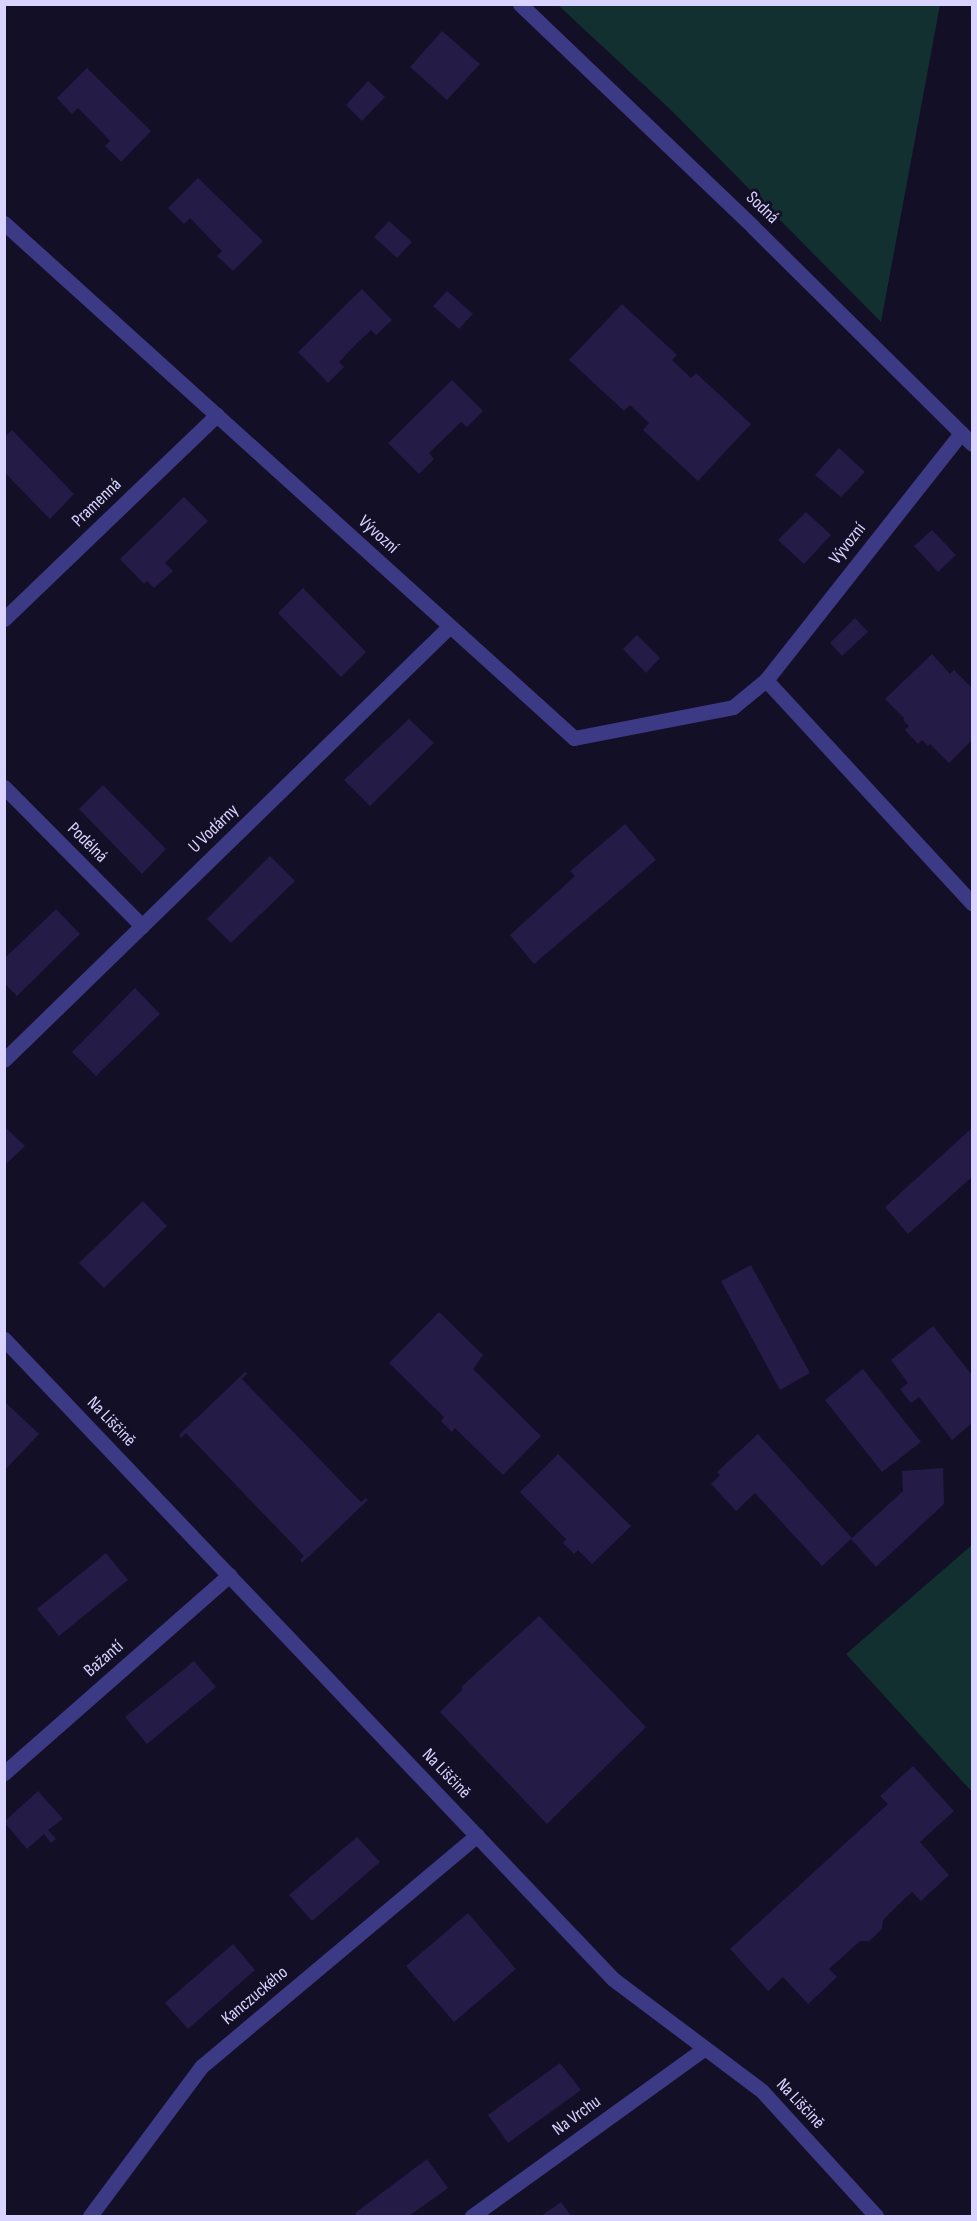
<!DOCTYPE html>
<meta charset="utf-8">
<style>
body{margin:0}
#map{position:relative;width:977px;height:2221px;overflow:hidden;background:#130f26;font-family:"Sofia Sans Condensed",sans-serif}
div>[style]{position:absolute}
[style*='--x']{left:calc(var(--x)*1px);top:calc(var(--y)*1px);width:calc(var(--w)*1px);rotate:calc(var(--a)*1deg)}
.green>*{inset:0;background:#12302f}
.building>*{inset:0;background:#241b47}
.minor>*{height:15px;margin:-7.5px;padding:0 7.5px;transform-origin:7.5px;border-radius:7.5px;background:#3d3a85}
span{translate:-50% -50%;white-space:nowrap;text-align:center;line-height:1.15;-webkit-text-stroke:6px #130f26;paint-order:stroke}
.street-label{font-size:18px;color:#d9d4ff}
.frame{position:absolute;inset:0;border:6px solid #d9d4ff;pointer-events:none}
</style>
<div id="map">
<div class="green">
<div style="clip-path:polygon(558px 5px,940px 5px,881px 322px,672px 111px)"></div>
<div style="clip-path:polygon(972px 1545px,972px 1792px,846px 1654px)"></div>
</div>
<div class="building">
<div style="clip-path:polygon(442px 31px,480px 64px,447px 100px,410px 67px)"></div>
<div style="clip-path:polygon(87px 68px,151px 131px,121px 162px,105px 146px,110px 141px,94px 124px,78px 108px,72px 114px,57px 98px)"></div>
<div style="clip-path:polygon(368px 81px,385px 97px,362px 121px,346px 105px)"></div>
<div style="clip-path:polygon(198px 178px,263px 241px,233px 271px,217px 256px,222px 251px,190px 218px,184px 224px,168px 208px)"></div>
<div style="clip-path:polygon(389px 221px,412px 242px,397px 258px,374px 237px)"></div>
<div style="clip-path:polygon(362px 289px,392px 320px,376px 335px,371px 330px,355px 345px,339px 362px,344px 367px,328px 383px,298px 352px)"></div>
<div style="clip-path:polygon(447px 291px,473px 314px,459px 329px,433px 306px)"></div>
<div style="clip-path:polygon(622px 304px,677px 355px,672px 360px,691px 378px,696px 373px,751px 424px,698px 481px,643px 430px,649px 423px,630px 405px,624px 411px,569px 360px)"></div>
<div style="clip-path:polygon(452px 380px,483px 411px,467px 427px,461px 422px,429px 453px,434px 459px,419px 474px,388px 443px)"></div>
<div style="clip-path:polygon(12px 430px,74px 494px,50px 519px,4px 472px,4px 438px)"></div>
<div style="clip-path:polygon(839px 448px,865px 472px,841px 497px,815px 475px)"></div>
<div style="clip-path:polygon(184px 497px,208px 521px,165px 563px,173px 571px,154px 588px,147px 581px,144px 584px,120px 559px)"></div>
<div style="clip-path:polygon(806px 512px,831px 535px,804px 564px,778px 540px)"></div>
<div style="clip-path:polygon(932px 530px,956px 555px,938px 572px,914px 546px)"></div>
<div style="clip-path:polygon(303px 588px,366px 652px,341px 677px,278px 613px)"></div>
<div style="clip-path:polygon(855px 618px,868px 632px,842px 656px,830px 643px)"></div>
<div style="clip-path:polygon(637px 635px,660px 658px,646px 673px,623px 649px)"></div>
<div style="clip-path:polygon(932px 654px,950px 674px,954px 670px,972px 688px,972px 740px,949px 763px,930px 744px,928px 746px,922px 740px,918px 744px,905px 730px,909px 726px,903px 720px,904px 718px,885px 699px)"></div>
<div style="clip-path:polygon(409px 719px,434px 743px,370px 806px,344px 780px)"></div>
<div style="clip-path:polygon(103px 785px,166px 849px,142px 874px,79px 809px)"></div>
<div style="clip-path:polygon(625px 824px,656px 860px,534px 964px,510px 935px,575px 876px,570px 871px)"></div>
<div style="clip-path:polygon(270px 856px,295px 881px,231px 943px,207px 919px)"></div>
<div style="clip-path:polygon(56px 909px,80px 934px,17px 996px,4px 983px,4px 959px)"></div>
<div style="clip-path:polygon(135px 988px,160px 1014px,96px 1076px,72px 1052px)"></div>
<div style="clip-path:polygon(4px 1126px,25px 1146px,4px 1166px)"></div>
<div style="clip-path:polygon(972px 1128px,972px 1177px,908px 1234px,885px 1207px)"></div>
<div style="clip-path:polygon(143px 1201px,167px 1226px,104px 1288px,79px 1263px)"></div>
<div style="clip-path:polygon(751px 1265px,810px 1373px,780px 1390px,721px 1281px)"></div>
<div style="clip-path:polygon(439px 1312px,483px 1355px,473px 1369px,541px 1436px,503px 1475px,455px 1428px,452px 1432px,441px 1421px,444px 1417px,389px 1363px)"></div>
<div style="clip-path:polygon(933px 1326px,972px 1375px,972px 1423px,952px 1440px,919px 1397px,911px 1403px,900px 1389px,908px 1383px,891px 1360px)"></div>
<div style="clip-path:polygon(863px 1369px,921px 1442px,882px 1472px,825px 1400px)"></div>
<div style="clip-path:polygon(245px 1372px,247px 1374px,242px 1379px,361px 1502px,366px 1498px,368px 1500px,302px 1563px,300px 1560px,304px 1556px,186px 1433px,181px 1438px,179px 1435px)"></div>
<div style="clip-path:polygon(4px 1401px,39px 1434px,4px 1471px)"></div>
<div style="clip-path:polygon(758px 1434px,852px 1538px,903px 1491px,902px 1471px,943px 1468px,944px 1504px,876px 1567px,851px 1539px,822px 1566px,755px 1493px,736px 1511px,711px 1484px,720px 1475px,717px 1472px)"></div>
<div style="clip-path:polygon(558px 1454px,631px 1526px,592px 1564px,578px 1550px,574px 1554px,563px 1543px,566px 1539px,520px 1492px)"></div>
<div style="clip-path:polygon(106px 1553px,128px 1580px,59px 1636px,37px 1609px)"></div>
<div style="clip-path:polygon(539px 1616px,646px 1727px,547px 1824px,440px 1712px,463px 1689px,461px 1687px)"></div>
<div style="clip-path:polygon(194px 1661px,216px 1687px,147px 1744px,125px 1717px)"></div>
<div style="clip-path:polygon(913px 1766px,954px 1811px,920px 1842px,949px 1875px,921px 1901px,912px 1892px,898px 1905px,883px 1920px,882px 1929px,869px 1941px,860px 1941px,829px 1969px,837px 1977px,808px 2004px,783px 1977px,768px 1991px,730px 1949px,888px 1804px,880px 1796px)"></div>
<div style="clip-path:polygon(38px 1791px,63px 1819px,48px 1830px,56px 1839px,51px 1843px,44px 1834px,27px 1849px,4px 1822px)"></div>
<div style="clip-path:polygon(357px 1837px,380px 1862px,312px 1921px,289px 1895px)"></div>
<div style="clip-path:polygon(468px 1913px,516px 1969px,454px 2022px,406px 1966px)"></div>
<div style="clip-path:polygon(233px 1944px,255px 1970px,188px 2029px,165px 2003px)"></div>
<div style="clip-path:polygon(560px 2063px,581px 2090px,508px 2143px,488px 2115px)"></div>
<div style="clip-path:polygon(427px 2159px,448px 2188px,409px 2216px,358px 2216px,355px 2213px)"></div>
<div style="clip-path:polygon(561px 2202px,571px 2216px,541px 2216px)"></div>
</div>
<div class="minor">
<div style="--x:520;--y:4;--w:323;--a:43.7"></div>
<div style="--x:753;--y:227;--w:308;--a:44.7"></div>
<div style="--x:4;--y:223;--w:768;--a:42.1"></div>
<div style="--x:574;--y:738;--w:162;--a:-11"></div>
<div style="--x:733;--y:707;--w:43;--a:-39.3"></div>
<div style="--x:766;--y:680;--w:315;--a:-51.7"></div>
<div style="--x:4;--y:619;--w:295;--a:-43.8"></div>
<div style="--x:766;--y:680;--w:304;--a:47.3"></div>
<div style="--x:4;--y:787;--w:196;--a:45.2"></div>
<div style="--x:4;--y:1060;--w:622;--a:-44.22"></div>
<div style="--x:4;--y:1339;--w:883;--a:46.42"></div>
<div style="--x:613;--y:1979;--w:186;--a:36.9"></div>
<div style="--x:762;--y:2091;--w:169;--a:47.6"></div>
<div style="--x:4;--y:1773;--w:300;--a:-41.3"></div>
<div style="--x:90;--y:2216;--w:187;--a:-53.3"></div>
<div style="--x:202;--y:2066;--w:359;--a:-40"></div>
<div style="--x:472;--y:2216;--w:287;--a:-35.8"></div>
</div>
<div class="street-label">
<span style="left:762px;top:208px;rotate:44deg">Sodná</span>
<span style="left:97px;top:503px;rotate:-44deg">Pramenná</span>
<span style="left:378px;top:535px;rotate:42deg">Vývozní</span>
<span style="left:848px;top:544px;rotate:-52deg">Vývozní</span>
<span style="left:214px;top:829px;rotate:-44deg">U Vodárny</span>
<span style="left:87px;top:843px;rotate:45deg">Podélná</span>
<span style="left:111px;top:1422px;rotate:46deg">Na Liščině</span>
<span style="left:104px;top:1659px;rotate:-41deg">Bažantí</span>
<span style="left:446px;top:1774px;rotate:46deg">Na Liščině</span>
<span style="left:255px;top:1996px;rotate:-40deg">Kanczuckého</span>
<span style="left:800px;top:2104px;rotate:47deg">Na Liščině</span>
<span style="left:577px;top:2116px;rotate:-36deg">Na Vrchu</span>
</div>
<div class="frame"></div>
</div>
